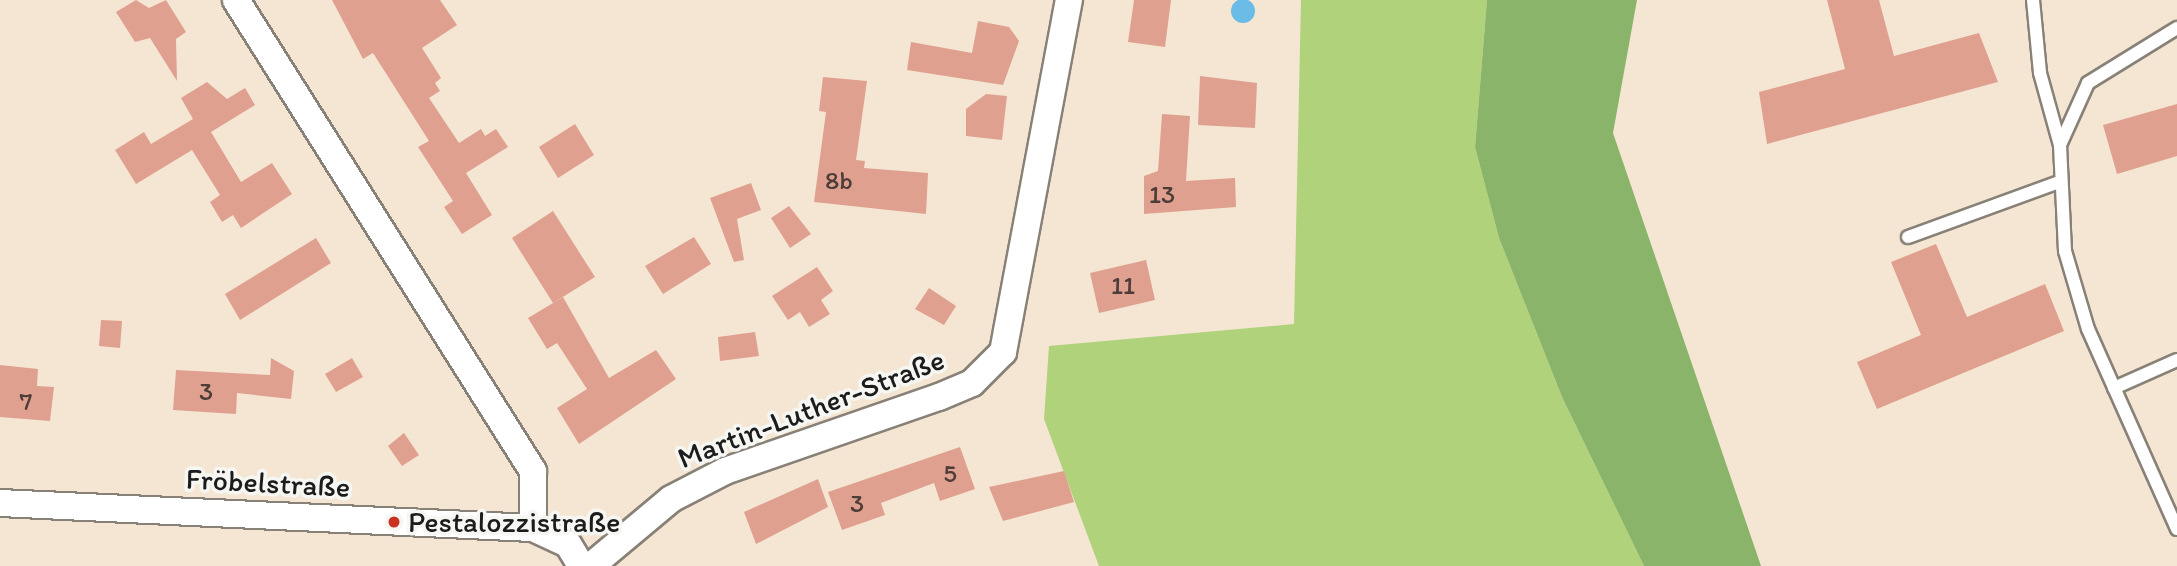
<!DOCTYPE html>
<meta charset="utf-8">
<style>
body{margin:0}
#map{position:relative;width:2177px;height:566px;overflow:hidden;background:#f4e6d2;font-family:Itim,sans-serif}
div>[style]{position:absolute}
[style*='--x']{left:calc(var(--x)*1px);top:calc(var(--y)*1px);width:calc(var(--w)*1px);rotate:calc(var(--a)*1deg)}
.green>*{inset:0;background:#afd27b}
.forest>*{inset:0;background:#8bb46b}
.water>*{inset:0;background:#6abce6}
.round{border-radius:50%}
.building>*{inset:0;background:#e0a090}
.roads{filter:drop-shadow(2px 0 #888177) drop-shadow(-2px 0 #888177) drop-shadow(0 2px #888177) drop-shadow(0 -2px #888177)}
.service>*{height:12px;margin:-6px;padding:0 6px;transform-origin:6px;border-radius:6px;background:#fff}
.minor>*{height:26px;margin:-13px;padding:0 13px;transform-origin:13px;border-radius:13px;background:#fff}
.dots>*{width:19px;height:19px;translate:-50% -50%;box-sizing:border-box;border:4px solid #f6f6f2;border-radius:50%}
span{translate:-50% -50%;white-space:nowrap;text-align:center;line-height:1.15;-webkit-text-stroke:7px #f6f6f2;paint-order:stroke}
.number-label{font-size:26px;color:#4d3d39}
.number-label span{-webkit-text-stroke-width:0}
.street-label{font-size:30px;color:#1c1c1c}
.poi-label{font-size:30px;color:#1c1c1c}
.left{translate:0 -50%;text-align:left}
</style>
<div id="map">
<div class="green">
<div style="clip-path:polygon(1301px 0,1487px 0,1475px 147px,1499px 238px,1562px 397px,1644px 566px,1099px 566px,1044px 419px,1049px 346px,1294px 324px)"></div>
</div>
<div class="forest">
<div style="clip-path:polygon(1487px 0,1637px 0,1613px 133px,1761px 566px,1644px 566px,1562px 397px,1499px 238px,1475px 147px)"></div>
</div>
<div class="water">
<div class="round" style="left:1231px;top:-1px;width:24px;height:24px"></div>
</div>
<div class="building">
<div style="clip-path:polygon(136px 0,149px 8px,166px 0,186px 32px,176px 39px,177px 81px,150px 38px,135px 42px,116px 12px)"></div>
<div style="clip-path:polygon(332px 0,440px 0,457px 25px,422px 48px,441px 78px,435px 83px,440px 91px,429px 98px,459px 143px,481px 129px,485px 136px,496px 129px,508px 147px,466px 173px,492px 215px,462px 234px,444px 207px,453px 201px,418px 147px,429px 141px,373px 53px,363px 59px)"></div>
<div style="clip-path:polygon(1134px 0,1171px 0,1165px 47px,1128px 42px)"></div>
<div style="clip-path:polygon(1827px 0,1879px 0,1894px 56px,1979px 33px,1998px 82px,1767px 144px,1759px 92px,1845px 69px)"></div>
<div style="clip-path:polygon(978px 21px,1009px 27px,1019px 41px,1003px 85px,907px 70px,911px 42px,972px 53px)"></div>
<div style="clip-path:polygon(1200px 76px,1257px 83px,1255px 128px,1198px 125px)"></div>
<div style="clip-path:polygon(823px 77px,867px 81px,856px 160px,865px 161px,864px 168px,928px 173px,926px 214px,814px 202px,826px 112px,819px 111px)"></div>
<div style="clip-path:polygon(207px 82px,227px 99px,245px 88px,255px 105px,211px 132px,241px 182px,272px 163px,292px 194px,241px 228px,233px 215px,222px 222px,210px 202px,220px 195px,192px 150px,136px 184px,115px 150px,144px 132px,151px 144px,193px 119px,181px 98px)"></div>
<div style="clip-path:polygon(986px 94px,1007px 96px,1002px 140px,966px 136px,966px 109px)"></div>
<div style="clip-path:polygon(2177px 104px,2177px 156px,2117px 174px,2103px 125px)"></div>
<div style="clip-path:polygon(1162px 114px,1190px 116px,1186px 181px,1235px 178px,1236px 207px,1144px 214px,1144px 176px,1158px 171px)"></div>
<div style="clip-path:polygon(575px 124px,594px 155px,558px 178px,539px 147px)"></div>
<div style="clip-path:polygon(751px 183px,761px 210px,737px 219px,744px 260px,734px 262px,710px 198px)"></div>
<div style="clip-path:polygon(789px 206px,811px 234px,790px 248px,771px 218px)"></div>
<div style="clip-path:polygon(553px 211px,595px 277px,553px 303px,512px 238px)"></div>
<div style="clip-path:polygon(694px 237px,711px 264px,663px 294px,645px 266px)"></div>
<div style="clip-path:polygon(316px 238px,331px 263px,240px 320px,225px 294px)"></div>
<div style="clip-path:polygon(1936px 244px,1967px 317px,2045px 284px,2064px 331px,1877px 409px,1857px 362px,1921px 335px,1891px 262px)"></div>
<div style="clip-path:polygon(1146px 260px,1155px 300px,1099px 313px,1090px 273px)"></div>
<div style="clip-path:polygon(817px 267px,833px 291px,821px 300px,830px 314px,809px 327px,800px 312px,788px 320px,772px 296px)"></div>
<div style="clip-path:polygon(929px 288px,956px 306px,944px 325px,915px 309px)"></div>
<div style="clip-path:polygon(563px 297px,609px 378px,656px 350px,676px 379px,579px 444px,557px 408px,587px 389px,557px 343px,547px 349px,528px 318px)"></div>
<div style="clip-path:polygon(101px 320px,122px 321px,120px 348px,99px 346px)"></div>
<div style="clip-path:polygon(755px 332px,759px 356px,720px 361px,718px 337px)"></div>
<div style="clip-path:polygon(271px 358px,294px 371px,291px 399px,237px 393px,236px 414px,173px 410px,176px 370px,270px 375px)"></div>
<div style="clip-path:polygon(352px 358px,363px 377px,336px 392px,325px 374px)"></div>
<div style="clip-path:polygon(0 365px,38px 369px,37px 386px,54px 387px,50px 421px,0 417px)"></div>
<div style="clip-path:polygon(404px 433px,419px 455px,402px 466px,388px 446px)"></div>
<div style="clip-path:polygon(960px 447px,975px 489px,940px 501px,934px 483px,881px 503px,885px 515px,842px 530px,828px 492px)"></div>
<div style="clip-path:polygon(1064px 471px,1074px 502px,1003px 521px,989px 487px)"></div>
<div style="clip-path:polygon(818px 479px,828px 507px,756px 544px,744px 512px)"></div>
</div>
<div class="roads">
<div class="service">
<div style="--x:2033;--y:0;--w:73;--a:84.5"></div>
<div style="--x:2040;--y:73;--w:75;--a:74.5"></div>
<div style="--x:2060;--y:145;--w:106;--a:87.3"></div>
<div style="--x:2065;--y:251;--w:81;--a:73.6"></div>
<div style="--x:2088;--y:329;--w:219;--a:66"></div>
<div style="--x:2060;--y:145;--w:68;--a:-65.7"></div>
<div style="--x:2088;--y:83;--w:105;--a:-31.7"></div>
<div style="--x:1908;--y:237;--w:161;--a:-20"></div>
<div style="--x:2114;--y:388;--w:69;--a:-24"></div>
</div>
<div class="minor">
<div style="--x:236;--y:0;--w:557;--a:57.77"></div>
<div style="--x:533;--y:471;--w:57;--a:90"></div>
<div style="--x:0;--y:503;--w:534;--a:2.69"></div>
<div style="--x:533;--y:528;--w:38;--a:25"></div>
<div style="--x:568;--y:544;--w:26;--a:59"></div>
<div style="--x:591;--y:566;--w:104;--a:-39.9"></div>
<div style="--x:671;--y:499;--w:61;--a:-27.4"></div>
<div style="--x:725;--y:471;--w:226;--a:-19.1"></div>
<div style="--x:939;--y:397;--w:36;--a:-23"></div>
<div style="--x:972;--y:383;--w:44;--a:-45"></div>
<div style="--x:1003;--y:352;--w:358;--a:-79.4"></div>
</div>
</div>
<div class="dots">
<div style="left:394px;top:522px;background:#c8321e"></div>
</div>
<div class="number-label">
<span style="left:839px;top:181px">8b</span>
<span style="left:1162px;top:195px">13</span>
<span style="left:1123px;top:286px">11</span>
<span style="left:206px;top:392px">3</span>
<span style="left:26px;top:402px">7</span>
<span style="left:950px;top:474px">5</span>
<span style="left:857px;top:504px">3</span>
</div>
<div class="street-label">
<span style="left:811px;top:409px;rotate:-21deg">Martin-Luther-Straße</span>
<span style="left:268px;top:483px;rotate:3deg">Fröbelstraße</span>
</div>
<div class="poi-label">
<span class="left" style="left:408px;top:522px">Pestalozzistraße</span>
</div>
</div>
